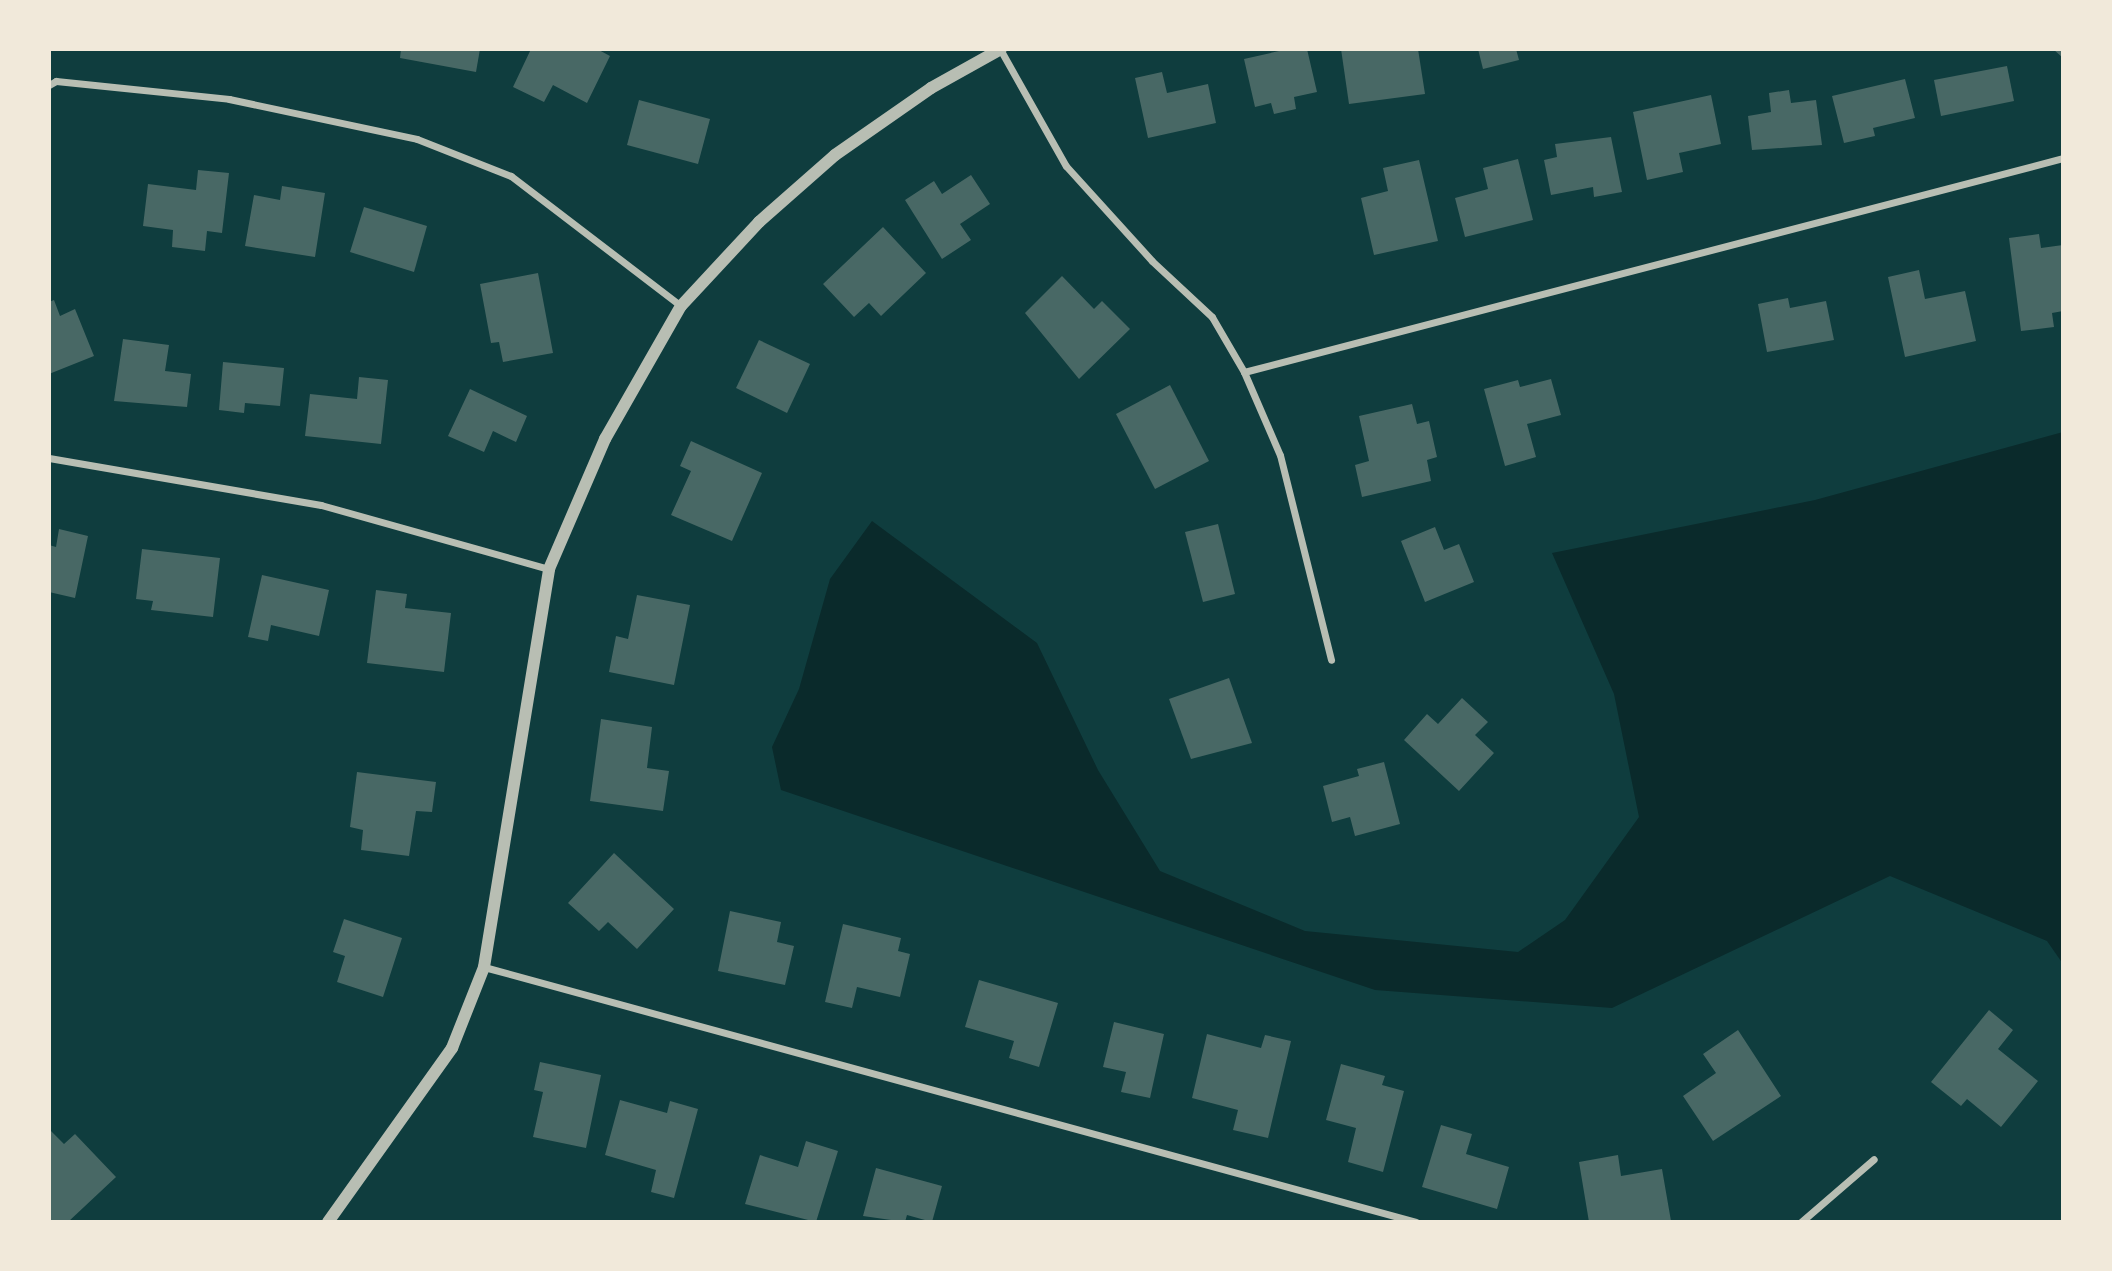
<!DOCTYPE html>
<style>
body{margin:0}
#map{position:relative;width:2112px;height:1271px;overflow:hidden;background:#0f3d3e;font-family:Figtree,sans-serif}
div>[style]{position:absolute}
[style*='--x']{left:calc(var(--x)*1px);top:calc(var(--y)*1px);width:calc(var(--w)*1px);rotate:calc(var(--a)*1deg)}
.water>*{inset:0;background:#0a2a2b}
.building>*{inset:0;background:#486865}
.minor>*{height:7px;margin:-3.5px;padding:0 3.5px;transform-origin:3.5px;border-radius:3.5px;background:#b8beb3}
.tertiary>*{height:12px;margin:-6px;padding:0 6px;transform-origin:6px;border-radius:6px;background:#b8beb3}
span{translate:-50% -50%;white-space:nowrap;text-align:center;line-height:1.15;-webkit-text-stroke:6px #f1e9da;paint-order:stroke}
.frame{position:absolute;inset:0;border:51px solid #f1e9da;pointer-events:none}
</style>
<div id="map">
<div class="water">
<div style="clip-path:polygon(2063px 432px,2063px 964px,2047px 941px,1890px 876px,1612px 1008px,1375px 990px,781px 790px,772px 747px,799px 689px,830px 579px,872px 521px,1037px 643px,1098px 770px,1160px 871px,1305px 931px,1518px 952px,1565px 920px,1639px 817px,1614px 694px,1552px 553px,1815px 500px)"></div>
</div>
<div class="building">
<div style="clip-path:polygon(401px 49px,480px 49px,476px 72px,400px 58px)"></div>
<div style="clip-path:polygon(531px 49px,597px 49px,610px 56px,587px 103px,553px 85px,544px 102px,513px 87px)"></div>
<div style="clip-path:polygon(1288px 49px,1307px 49px,1317px 92px,1294px 97px,1296px 109px,1274px 114px,1271px 103px,1255px 107px,1244px 59px)"></div>
<div style="clip-path:polygon(1341px 49px,1418px 49px,1425px 94px,1349px 104px)"></div>
<div style="clip-path:polygon(1478px 49px,1516px 49px,1519px 60px,1483px 69px)"></div>
<div style="clip-path:polygon(2053px 49px,2063px 49px,2063px 58px)"></div>
<div style="clip-path:polygon(2007px 66px,2014px 101px,1941px 116px,1934px 80px)"></div>
<div style="clip-path:polygon(1162px 72px,1167px 93px,1208px 84px,1216px 123px,1148px 138px,1135px 78px)"></div>
<div style="clip-path:polygon(1905px 79px,1915px 118px,1873px 128px,1875px 136px,1844px 143px,1832px 96px)"></div>
<div style="clip-path:polygon(1789px 90px,1791px 103px,1816px 100px,1822px 145px,1752px 150px,1748px 116px,1771px 112px,1769px 93px)"></div>
<div style="clip-path:polygon(1711px 95px,1721px 144px,1679px 153px,1683px 172px,1647px 180px,1633px 112px)"></div>
<div style="clip-path:polygon(639px 100px,710px 119px,698px 164px,627px 145px)"></div>
<div style="clip-path:polygon(1611px 137px,1622px 192px,1594px 197px,1593px 187px,1551px 195px,1544px 160px,1557px 157px,1555px 144px)"></div>
<div style="clip-path:polygon(1518px 159px,1533px 220px,1465px 237px,1455px 198px,1488px 189px,1483px 168px)"></div>
<div style="clip-path:polygon(1419px 160px,1438px 241px,1374px 255px,1361px 198px,1388px 191px,1383px 168px)"></div>
<div style="clip-path:polygon(198px 170px,229px 173px,222px 233px,207px 231px,205px 251px,172px 247px,173px 230px,143px 226px,148px 184px,196px 190px)"></div>
<div style="clip-path:polygon(971px 175px,990px 204px,960px 224px,971px 240px,942px 259px,905px 200px,934px 181px,942px 194px)"></div>
<div style="clip-path:polygon(282px 186px,325px 193px,315px 257px,245px 246px,254px 195px,280px 200px)"></div>
<div style="clip-path:polygon(364px 207px,427px 226px,414px 272px,350px 252px)"></div>
<div style="clip-path:polygon(883px 227px,926px 273px,881px 316px,869px 303px,854px 317px,823px 284px)"></div>
<div style="clip-path:polygon(2039px 234px,2041px 248px,2063px 245px,2063px 311px,2052px 313px,2054px 327px,2021px 331px,2009px 238px)"></div>
<div style="clip-path:polygon(1919px 270px,1925px 299px,1965px 291px,1976px 341px,1905px 357px,1888px 277px)"></div>
<div style="clip-path:polygon(538px 273px,553px 353px,503px 362px,499px 342px,491px 343px,480px 284px)"></div>
<div style="clip-path:polygon(1062px 276px,1094px 309px,1102px 301px,1130px 329px,1079px 379px,1025px 313px)"></div>
<div style="clip-path:polygon(1788px 298px,1790px 308px,1826px 301px,1834px 340px,1767px 352px,1758px 304px)"></div>
<div style="clip-path:polygon(54px 300px,60px 316px,75px 309px,94px 356px,49px 374px,49px 302px)"></div>
<div style="clip-path:polygon(123px 339px,169px 345px,165px 371px,191px 374px,187px 407px,114px 401px)"></div>
<div style="clip-path:polygon(759px 340px,810px 364px,787px 413px,736px 388px)"></div>
<div style="clip-path:polygon(223px 362px,284px 368px,280px 406px,245px 403px,244px 413px,219px 410px)"></div>
<div style="clip-path:polygon(359px 377px,388px 380px,381px 444px,305px 436px,310px 394px,357px 399px)"></div>
<div style="clip-path:polygon(1551px 379px,1561px 415px,1527px 424px,1536px 457px,1505px 466px,1484px 389px,1518px 380px,1520px 387px)"></div>
<div style="clip-path:polygon(1170px 385px,1209px 461px,1155px 489px,1116px 414px)"></div>
<div style="clip-path:polygon(470px 389px,527px 416px,516px 442px,493px 431px,484px 452px,448px 436px)"></div>
<div style="clip-path:polygon(1412px 404px,1417px 424px,1429px 421px,1437px 457px,1427px 460px,1431px 481px,1362px 497px,1355px 465px,1369px 461px,1359px 416px)"></div>
<div style="clip-path:polygon(691px 441px,762px 473px,732px 541px,671px 515px,691px 471px,680px 466px)"></div>
<div style="clip-path:polygon(1218px 524px,1235px 594px,1203px 602px,1185px 532px)"></div>
<div style="clip-path:polygon(1435px 527px,1444px 550px,1459px 544px,1474px 582px,1425px 602px,1401px 541px)"></div>
<div style="clip-path:polygon(59px 529px,88px 536px,75px 598px,49px 592px,49px 545px,56px 547px)"></div>
<div style="clip-path:polygon(142px 549px,220px 558px,213px 617px,151px 610px,153px 601px,136px 599px)"></div>
<div style="clip-path:polygon(262px 575px,329px 590px,319px 636px,271px 625px,268px 641px,248px 637px)"></div>
<div style="clip-path:polygon(376px 590px,407px 594px,405px 608px,451px 613px,444px 672px,367px 663px)"></div>
<div style="clip-path:polygon(637px 595px,690px 605px,674px 685px,609px 672px,616px 636px,628px 639px)"></div>
<div style="clip-path:polygon(1229px 678px,1252px 743px,1191px 759px,1169px 699px)"></div>
<div style="clip-path:polygon(1462px 698px,1488px 722px,1475px 735px,1494px 753px,1459px 791px,1404px 740px,1427px 714px,1438px 724px)"></div>
<div style="clip-path:polygon(601px 719px,652px 727px,647px 768px,669px 771px,663px 811px,590px 801px)"></div>
<div style="clip-path:polygon(1384px 762px,1400px 824px,1355px 836px,1350px 817px,1332px 822px,1323px 786px,1359px 776px,1357px 769px)"></div>
<div style="clip-path:polygon(357px 772px,436px 782px,432px 812px,416px 811px,409px 856px,361px 850px,363px 830px,350px 827px)"></div>
<div style="clip-path:polygon(614px 853px,674px 909px,637px 949px,608px 922px,599px 931px,568px 903px)"></div>
<div style="clip-path:polygon(730px 911px,781px 922px,777px 942px,794px 946px,785px 985px,718px 971px)"></div>
<div style="clip-path:polygon(344px 919px,402px 938px,383px 997px,337px 982px,345px 956px,333px 952px)"></div>
<div style="clip-path:polygon(843px 924px,901px 938px,898px 951px,910px 954px,900px 997px,857px 987px,852px 1008px,825px 1002px)"></div>
<div style="clip-path:polygon(979px 980px,1058px 1003px,1039px 1067px,1009px 1058px,1014px 1041px,965px 1027px)"></div>
<div style="clip-path:polygon(1989px 1010px,2013px 1030px,1998px 1049px,2038px 1081px,2001px 1127px,1967px 1099px,1961px 1106px,1931px 1082px)"></div>
<div style="clip-path:polygon(1114px 1022px,1164px 1034px,1150px 1098px,1121px 1092px,1126px 1072px,1103px 1067px)"></div>
<div style="clip-path:polygon(1738px 1030px,1781px 1096px,1713px 1141px,1683px 1096px,1716px 1073px,1703px 1054px)"></div>
<div style="clip-path:polygon(1207px 1034px,1261px 1048px,1265px 1035px,1291px 1041px,1268px 1138px,1233px 1130px,1238px 1110px,1192px 1098px)"></div>
<div style="clip-path:polygon(540px 1062px,601px 1075px,586px 1148px,533px 1137px,543px 1092px,534px 1090px)"></div>
<div style="clip-path:polygon(1341px 1064px,1385px 1076px,1382px 1085px,1404px 1091px,1383px 1172px,1348px 1162px,1356px 1128px,1326px 1120px)"></div>
<div style="clip-path:polygon(620px 1100px,667px 1113px,670px 1101px,698px 1109px,674px 1198px,651px 1192px,656px 1170px,605px 1155px)"></div>
<div style="clip-path:polygon(1441px 1125px,1472px 1134px,1466px 1154px,1509px 1167px,1497px 1209px,1422px 1187px)"></div>
<div style="clip-path:polygon(51px 1131px,64px 1144px,75px 1134px,116px 1177px,68px 1222px,49px 1222px)"></div>
<div style="clip-path:polygon(806px 1141px,838px 1151px,816px 1222px,745px 1204px,760px 1155px,798px 1167px)"></div>
<div style="clip-path:polygon(1618px 1155px,1621px 1176px,1662px 1169px,1671px 1221px,1589px 1222px,1579px 1162px)"></div>
<div style="clip-path:polygon(876px 1168px,942px 1186px,932px 1222px,907px 1215px,905px 1222px,863px 1216px)"></div>
</div>
<div class="minor">
<div style="--x:1000;--y:49;--w:134;--a:60.6"></div>
<div style="--x:1066;--y:166;--w:128;--a:47.8"></div>
<div style="--x:1152;--y:261;--w:82;--a:43"></div>
<div style="--x:1212;--y:317;--w:64;--a:59.8"></div>
<div style="--x:1244;--y:372;--w:90;--a:66.6"></div>
<div style="--x:1280;--y:455;--w:211;--a:76"></div>
<div style="--x:49;--y:85;--w:8;--a:-30"></div>
<div style="--x:56;--y:81;--w:174;--a:5.9"></div>
<div style="--x:229;--y:99;--w:192;--a:12"></div>
<div style="--x:417;--y:139;--w:101;--a:21.5"></div>
<div style="--x:511;--y:176;--w:214;--a:37.4"></div>
<div style="--x:1244;--y:372;--w:846;--a:-14.64"></div>
<div style="--x:49;--y:458;--w:276;--a:9.8"></div>
<div style="--x:321;--y:505;--w:237;--a:15.7"></div>
<div style="--x:484;--y:967;--w:966;--a:15.3"></div>
<div style="--x:1801;--y:1222;--w:96;--a:-40.8"></div>
</div>
<div class="tertiary">
<div style="--x:328;--y:1222;--w:214;--a:-54.5"></div>
<div style="--x:452;--y:1048;--w:87;--a:-68.4"></div>
<div style="--x:484;--y:967;--w:403;--a:-80.7"></div>
<div style="--x:549;--y:569;--w:142;--a:-66.7"></div>
<div style="--x:605;--y:439;--w:153;--a:-60.3"></div>
<div style="--x:681;--y:306;--w:115;--a:-47.1"></div>
<div style="--x:759;--y:222;--w:101;--a:-41.4"></div>
<div style="--x:835;--y:155;--w:117;--a:-34.9"></div>
<div style="--x:931;--y:88;--w:80;--a:-29.1"></div>
</div>
<div class="frame"></div>
</div>
